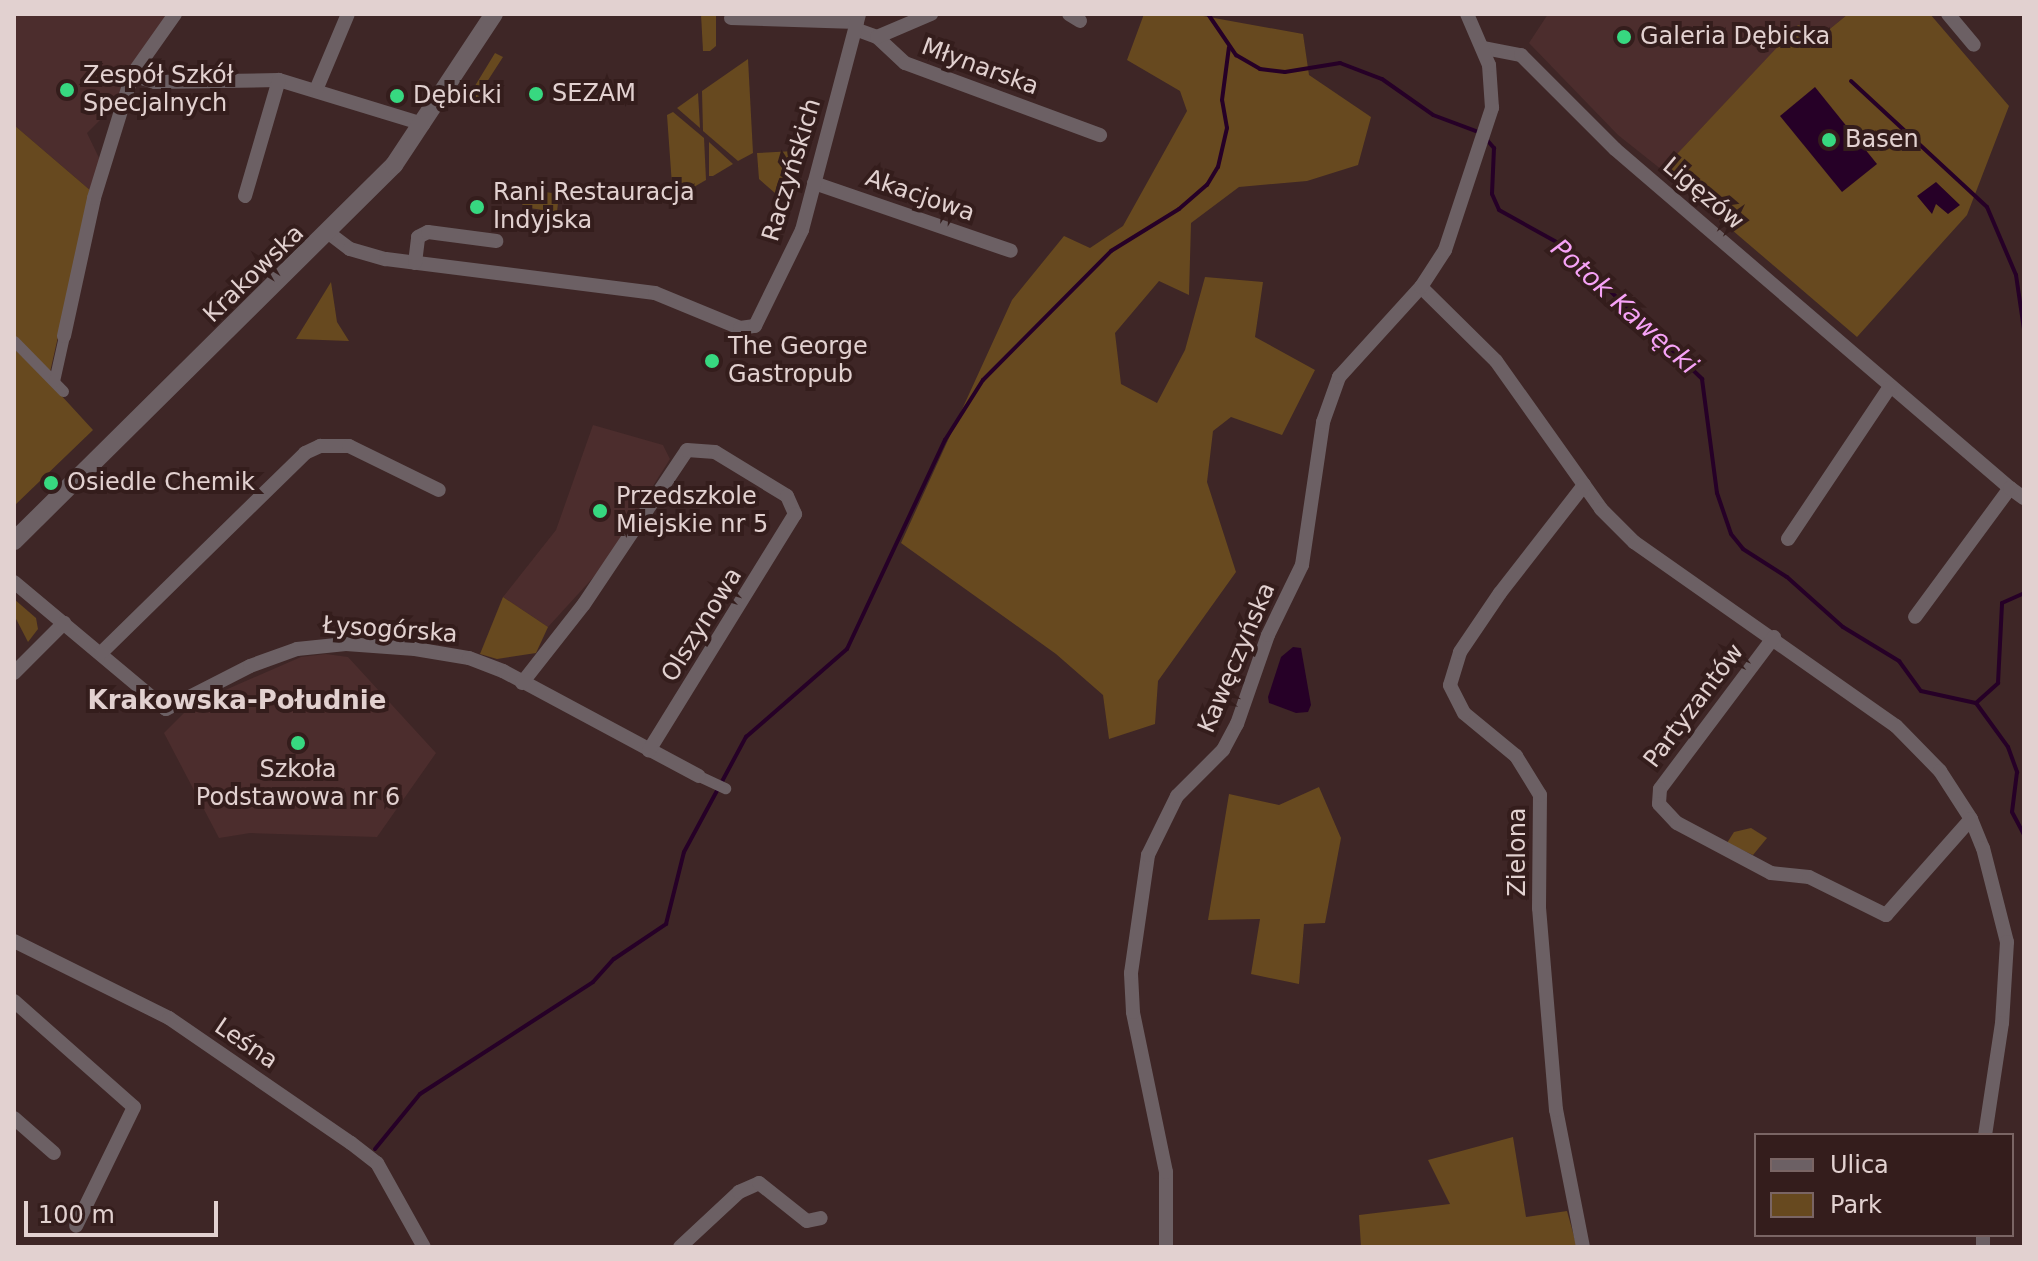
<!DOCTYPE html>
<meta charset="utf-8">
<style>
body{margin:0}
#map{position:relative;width:2038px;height:1261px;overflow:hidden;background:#3e2626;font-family:"DejaVu Sans",sans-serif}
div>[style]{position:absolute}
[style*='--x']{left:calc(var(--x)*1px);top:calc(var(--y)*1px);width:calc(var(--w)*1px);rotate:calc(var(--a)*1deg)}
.built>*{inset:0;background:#4c2d2d}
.green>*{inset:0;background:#67491f}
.water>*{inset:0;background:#260027}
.stream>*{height:4px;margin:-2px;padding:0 2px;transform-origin:2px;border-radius:2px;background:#260027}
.pedestrian>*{height:11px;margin:-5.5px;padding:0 5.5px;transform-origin:5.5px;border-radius:5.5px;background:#6c6064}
.minor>*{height:14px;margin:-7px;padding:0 7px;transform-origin:7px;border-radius:7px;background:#6c6064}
.tertiary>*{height:18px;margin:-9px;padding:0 9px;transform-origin:9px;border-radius:9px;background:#6c6064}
.dots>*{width:22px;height:22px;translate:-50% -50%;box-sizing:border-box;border:4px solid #341d1c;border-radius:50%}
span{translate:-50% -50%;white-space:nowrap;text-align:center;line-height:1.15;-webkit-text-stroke:8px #341d1c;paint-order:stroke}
.poi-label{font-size:24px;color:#e2d1d0}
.left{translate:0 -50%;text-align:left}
.street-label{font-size:24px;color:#e2d1d0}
.water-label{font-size:26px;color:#f6a2f6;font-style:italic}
.neighbourhood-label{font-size:26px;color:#e2d1d0;font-weight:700}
.frame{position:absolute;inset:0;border:16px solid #e2d1d0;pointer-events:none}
.legend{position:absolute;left:1754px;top:1133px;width:260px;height:104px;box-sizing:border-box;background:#341d1c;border:2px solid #7a6564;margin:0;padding:10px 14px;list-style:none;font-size:24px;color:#e2d1d0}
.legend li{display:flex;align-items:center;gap:16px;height:40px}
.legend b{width:40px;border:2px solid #7a6564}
.scale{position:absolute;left:24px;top:1201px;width:194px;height:36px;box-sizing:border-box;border:4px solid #e2d1d0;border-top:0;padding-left:10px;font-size:24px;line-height:28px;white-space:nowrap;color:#e2d1d0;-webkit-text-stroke:6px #341d1c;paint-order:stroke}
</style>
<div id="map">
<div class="built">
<div style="clip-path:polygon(14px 14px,169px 14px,125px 77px,116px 104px,87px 133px,100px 160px,91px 191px,14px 125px)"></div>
<div style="clip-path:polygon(1548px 14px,1848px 14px,1825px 33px,1798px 26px,1662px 170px,1618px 135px,1529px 43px)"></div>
<div style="clip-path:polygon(593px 425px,663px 445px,670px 459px,600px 570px,548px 627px,503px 597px,556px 530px)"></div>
<div style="clip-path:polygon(326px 654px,348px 657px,436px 753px,377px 837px,250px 833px,219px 838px,164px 733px,184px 713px,223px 691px,301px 657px)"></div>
</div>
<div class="green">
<div style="clip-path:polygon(701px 14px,716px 14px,716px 46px,710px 51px,703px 51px)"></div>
<div style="clip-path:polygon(1144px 14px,1192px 14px,1303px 34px,1309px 75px,1371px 117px,1358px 165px,1307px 181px,1239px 187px,1191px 223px,1189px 295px,1159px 281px,1115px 333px,1121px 384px,1157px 403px,1185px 350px,1205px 277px,1263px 282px,1255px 337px,1315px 370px,1282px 435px,1231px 417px,1213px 431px,1207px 482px,1236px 572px,1158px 681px,1155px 724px,1109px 739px,1103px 695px,1056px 654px,901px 543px,1012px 300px,1064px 236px,1090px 248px,1123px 226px,1187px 111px,1180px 91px,1127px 60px)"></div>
<div style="clip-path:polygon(1848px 14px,1930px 14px,2009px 106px,1967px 215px,1857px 337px,1662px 170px,1798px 25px,1825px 33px)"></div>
<div style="clip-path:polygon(495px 53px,503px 57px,483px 88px,486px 93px,471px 102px,467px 99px)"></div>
<div style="clip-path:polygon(748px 59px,753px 153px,738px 161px,703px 131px,702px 91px)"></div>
<div style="clip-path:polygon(698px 93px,700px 128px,677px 108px)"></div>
<div style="clip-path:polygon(673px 112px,704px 138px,706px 180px,673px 199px,667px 115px)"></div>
<div style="clip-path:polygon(14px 125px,91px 191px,48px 381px,93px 430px,14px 506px)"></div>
<div style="clip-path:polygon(806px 141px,791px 201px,783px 200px,759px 179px,757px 153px,795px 151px)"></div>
<div style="clip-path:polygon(709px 142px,733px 164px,713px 176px,709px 176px)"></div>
<div style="clip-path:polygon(525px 189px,559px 194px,557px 212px,522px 207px)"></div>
<div style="clip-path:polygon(331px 282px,337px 322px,349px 341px,296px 339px)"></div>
<div style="clip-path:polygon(503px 597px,548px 627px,536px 653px,497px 659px,480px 654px)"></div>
<div style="clip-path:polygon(14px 599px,36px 618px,38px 629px,28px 642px,14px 615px)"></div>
<div style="clip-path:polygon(1319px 787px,1341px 838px,1325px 923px,1304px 924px,1299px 984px,1251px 974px,1260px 919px,1208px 920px,1229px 794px,1279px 805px)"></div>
<div style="clip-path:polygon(1751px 828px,1767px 838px,1753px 855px,1727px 843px,1734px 832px)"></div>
<div style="clip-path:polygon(1513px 1137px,1526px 1217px,1567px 1211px,1577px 1247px,1361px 1247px,1359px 1215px,1450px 1204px,1428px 1160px)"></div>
</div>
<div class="water">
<div style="clip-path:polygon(1815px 87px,1877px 164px,1842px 192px,1780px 116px)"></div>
<div style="clip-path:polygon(1936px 182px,1960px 205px,1948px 214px,1936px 204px,1932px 214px,1917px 196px)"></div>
<div style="clip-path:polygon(1293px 647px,1301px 648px,1311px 705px,1308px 712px,1296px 713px,1269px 703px,1268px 697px,1281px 657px)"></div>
</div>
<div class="stream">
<div style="--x:1208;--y:14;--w:50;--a:55.7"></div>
<div style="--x:1236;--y:55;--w:28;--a:30"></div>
<div style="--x:1260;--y:69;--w:25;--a:7"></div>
<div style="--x:1285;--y:72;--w:56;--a:-9.3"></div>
<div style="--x:1340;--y:63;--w:45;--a:20.9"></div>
<div style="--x:1382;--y:79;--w:62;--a:35.2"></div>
<div style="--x:1433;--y:115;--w:51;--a:20.6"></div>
<div style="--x:1851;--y:81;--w:185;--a:42.8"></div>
<div style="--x:1987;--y:207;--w:74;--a:66.9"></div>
<div style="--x:2016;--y:275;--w:55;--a:81.6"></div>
<div style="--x:1487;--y:140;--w:11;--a:49"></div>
<div style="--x:1494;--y:148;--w:46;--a:92.5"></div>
<div style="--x:1492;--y:194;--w:17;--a:66"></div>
<div style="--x:1499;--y:210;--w:72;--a:29.1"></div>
<div style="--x:1562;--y:245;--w:194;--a:43.7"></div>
<div style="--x:1702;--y:379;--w:115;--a:82.5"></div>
<div style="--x:1717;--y:493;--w:43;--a:71.1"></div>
<div style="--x:1731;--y:534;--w:19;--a:51"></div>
<div style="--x:1743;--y:549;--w:52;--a:32.5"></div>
<div style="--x:1787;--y:577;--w:75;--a:41.8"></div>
<div style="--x:1843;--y:627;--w:66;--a:31.3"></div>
<div style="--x:1899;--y:661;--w:37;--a:54"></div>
<div style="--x:1921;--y:691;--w:56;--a:12.3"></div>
<div style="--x:1976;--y:703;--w:30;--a:-42"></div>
<div style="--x:1998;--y:683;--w:80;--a:-87.1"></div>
<div style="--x:2002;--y:603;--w:24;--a:-24"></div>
<div style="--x:1976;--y:703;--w:54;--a:54"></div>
<div style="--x:2008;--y:747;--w:27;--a:70"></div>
<div style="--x:2017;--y:772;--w:40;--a:97.1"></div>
<div style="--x:2012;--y:812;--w:26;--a:62"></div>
<div style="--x:2024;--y:835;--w:32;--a:90"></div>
<div style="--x:375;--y:1149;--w:71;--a:-50.7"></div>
<div style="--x:420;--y:1094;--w:206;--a:-32.9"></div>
<div style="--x:593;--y:982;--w:31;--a:-48"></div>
<div style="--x:614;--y:959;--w:63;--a:-33.9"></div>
<div style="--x:666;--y:924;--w:74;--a:-76"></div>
<div style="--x:684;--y:852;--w:131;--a:-61.7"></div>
<div style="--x:746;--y:737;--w:134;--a:-41.1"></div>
<div style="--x:847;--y:649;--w:231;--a:-64.9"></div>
<div style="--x:945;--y:440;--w:71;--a:-57.7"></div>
<div style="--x:983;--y:380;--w:182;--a:-45.2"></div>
<div style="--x:1111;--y:251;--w:80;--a:-31.7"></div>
<div style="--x:1179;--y:209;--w:37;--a:-41"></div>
<div style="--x:1207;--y:185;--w:21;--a:-59"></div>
<div style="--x:1218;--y:167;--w:40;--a:-77"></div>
<div style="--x:1227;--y:128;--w:28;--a:-100"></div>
<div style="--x:1222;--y:100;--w:53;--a:-82.5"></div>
</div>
<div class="pedestrian">
<div style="--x:14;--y:341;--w:70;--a:45.6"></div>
<div style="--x:54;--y:381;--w:46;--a:-77.5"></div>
<div style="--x:699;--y:776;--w:29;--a:25"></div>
</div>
<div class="minor">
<div style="--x:1069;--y:14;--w:13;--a:32"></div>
<div style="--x:1948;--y:14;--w:40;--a:50"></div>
<div style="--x:731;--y:18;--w:126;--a:1.8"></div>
<div style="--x:855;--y:29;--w:23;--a:20"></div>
<div style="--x:877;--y:37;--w:38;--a:43"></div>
<div style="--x:905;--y:63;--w:208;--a:20.3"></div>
<div style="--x:877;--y:37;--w:59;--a:-23.1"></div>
<div style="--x:1484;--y:48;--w:38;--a:11"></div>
<div style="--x:1521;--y:55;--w:133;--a:45"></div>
<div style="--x:1615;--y:149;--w:521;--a:40.64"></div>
<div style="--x:2010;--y:488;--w:160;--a:126.4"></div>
<div style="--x:132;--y:75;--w:24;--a:17"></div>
<div style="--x:155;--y:82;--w:124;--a:-0.9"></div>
<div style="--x:279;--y:80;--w:151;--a:17"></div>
<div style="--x:316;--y:90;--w:82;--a:-67.2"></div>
<div style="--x:814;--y:183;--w:208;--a:19"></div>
<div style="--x:245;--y:196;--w:121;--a:-73.7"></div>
<div style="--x:330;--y:234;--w:25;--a:37"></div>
<div style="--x:350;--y:249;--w:37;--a:16"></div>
<div style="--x:386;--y:259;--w:271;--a:7.2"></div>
<div style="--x:655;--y:293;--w:92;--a:22.4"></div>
<div style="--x:740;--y:328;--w:15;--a:-8"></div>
<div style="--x:755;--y:326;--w:107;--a:-63.9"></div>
<div style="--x:802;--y:230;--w:223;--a:-75.2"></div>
<div style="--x:415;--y:263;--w:26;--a:-83"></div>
<div style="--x:418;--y:237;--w:11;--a:-27"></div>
<div style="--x:428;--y:232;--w:69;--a:7.5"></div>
<div style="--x:1421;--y:287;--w:105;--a:44.6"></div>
<div style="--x:1496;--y:361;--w:181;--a:54.6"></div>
<div style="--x:1601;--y:509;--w:47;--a:45"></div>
<div style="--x:1634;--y:542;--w:320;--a:35.1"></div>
<div style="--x:1896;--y:726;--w:63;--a:45.6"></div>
<div style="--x:1940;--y:771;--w:57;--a:57.1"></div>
<div style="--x:1971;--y:819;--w:31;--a:68"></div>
<div style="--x:1983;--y:848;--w:97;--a:75.7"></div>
<div style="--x:2007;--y:942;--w:81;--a:93.5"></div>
<div style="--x:2002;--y:1023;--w:113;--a:98.6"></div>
<div style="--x:64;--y:336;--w:141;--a:-77.7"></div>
<div style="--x:94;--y:198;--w:129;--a:-72.8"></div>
<div style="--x:132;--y:75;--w:75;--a:-54.8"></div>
<div style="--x:2010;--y:488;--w:17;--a:36"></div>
<div style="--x:1788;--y:539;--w:182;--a:-56.2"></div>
<div style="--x:14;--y:582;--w:198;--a:39.9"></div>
<div style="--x:166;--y:709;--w:94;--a:-27.1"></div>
<div style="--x:250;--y:666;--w:50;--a:-19.9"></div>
<div style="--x:297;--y:649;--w:49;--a:-5.8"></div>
<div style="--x:346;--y:644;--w:69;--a:4.1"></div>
<div style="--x:415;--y:649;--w:55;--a:9.5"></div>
<div style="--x:469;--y:658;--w:36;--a:21"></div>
<div style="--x:503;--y:671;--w:222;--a:28.2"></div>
<div style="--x:1774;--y:637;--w:190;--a:126.9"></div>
<div style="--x:1660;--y:789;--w:15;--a:94"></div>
<div style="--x:1659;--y:804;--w:26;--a:47"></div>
<div style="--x:1677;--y:823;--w:106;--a:28"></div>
<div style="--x:1771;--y:873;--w:38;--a:6"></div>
<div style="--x:1809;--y:877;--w:86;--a:26.3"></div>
<div style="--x:1886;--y:915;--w:128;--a:-48.5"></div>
<div style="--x:101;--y:653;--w:286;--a:-44.4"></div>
<div style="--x:305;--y:453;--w:17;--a:-25"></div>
<div style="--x:320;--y:446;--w:29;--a:0"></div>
<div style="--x:349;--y:446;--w:100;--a:26.1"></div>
<div style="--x:14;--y:673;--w:71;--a:-45"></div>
<div style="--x:522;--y:683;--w:100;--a:-51.9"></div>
<div style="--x:584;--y:604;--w:185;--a:-56.2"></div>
<div style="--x:687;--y:450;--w:28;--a:4"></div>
<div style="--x:715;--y:452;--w:84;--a:31.4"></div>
<div style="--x:787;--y:496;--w:20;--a:66"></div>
<div style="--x:795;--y:514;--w:278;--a:121.7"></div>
<div style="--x:14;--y:941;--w:173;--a:26.4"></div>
<div style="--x:169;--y:1018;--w:221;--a:34.5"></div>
<div style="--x:351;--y:1143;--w:33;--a:38"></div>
<div style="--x:377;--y:1163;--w:96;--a:60.8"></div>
<div style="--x:14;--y:1001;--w:160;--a:41.5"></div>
<div style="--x:134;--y:1107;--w:132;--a:116"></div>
<div style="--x:14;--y:1118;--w:53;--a:41.2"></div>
<div style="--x:680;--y:1247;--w:81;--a:-43"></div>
<div style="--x:739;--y:1192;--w:22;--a:-24"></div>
<div style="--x:759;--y:1183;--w:61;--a:38.4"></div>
<div style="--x:807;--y:1221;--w:14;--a:-12"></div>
<div style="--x:1166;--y:1247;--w:75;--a:-90"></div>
<div style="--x:1166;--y:1172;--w:163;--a:-101.7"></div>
<div style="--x:1133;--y:1012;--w:39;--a:-93"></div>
<div style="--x:1131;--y:973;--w:119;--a:-81.8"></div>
<div style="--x:1148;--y:855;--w:66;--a:-63.8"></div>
<div style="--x:1177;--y:796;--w:65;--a:-45"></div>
<div style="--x:1223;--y:750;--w:30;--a:-62"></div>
<div style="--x:1237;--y:724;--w:94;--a:-70.8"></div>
<div style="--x:1268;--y:635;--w:78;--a:-64.1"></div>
<div style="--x:1302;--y:565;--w:145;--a:-81.6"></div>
<div style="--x:1323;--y:422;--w:48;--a:-70.4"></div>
<div style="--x:1339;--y:377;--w:122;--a:-47.7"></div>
<div style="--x:1421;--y:287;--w:44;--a:-57"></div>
<div style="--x:1445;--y:250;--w:150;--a:-71.7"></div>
<div style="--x:1492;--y:108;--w:43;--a:-94"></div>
<div style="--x:1489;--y:65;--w:56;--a:-113.3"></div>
<div style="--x:1583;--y:1247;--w:140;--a:-101.1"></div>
<div style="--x:1556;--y:1110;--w:203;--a:-94.8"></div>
<div style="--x:1539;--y:908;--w:113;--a:-89.5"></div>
<div style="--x:1540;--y:795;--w:46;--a:-121.6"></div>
<div style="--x:1516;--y:756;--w:67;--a:-140.4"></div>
<div style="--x:1464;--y:713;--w:31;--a:-117"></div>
<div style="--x:1450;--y:685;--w:34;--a:-73"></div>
<div style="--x:1460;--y:652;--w:71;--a:-55.9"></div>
<div style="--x:1500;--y:593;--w:137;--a:-52.1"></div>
<div style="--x:1983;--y:1247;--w:12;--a:-90"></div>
</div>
<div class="tertiary">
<div style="--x:14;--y:541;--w:535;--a:-44.7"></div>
<div style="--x:394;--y:165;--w:181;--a:-56.5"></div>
</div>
<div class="dots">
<div style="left:1624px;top:37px;background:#37d880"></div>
<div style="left:67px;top:90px;background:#37d880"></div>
<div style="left:536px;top:94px;background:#37d880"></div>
<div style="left:397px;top:96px;background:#37d880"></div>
<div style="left:1829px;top:140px;background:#37d880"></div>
<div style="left:477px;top:207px;background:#37d880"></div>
<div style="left:712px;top:361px;background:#37d880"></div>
<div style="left:51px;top:483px;background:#37d880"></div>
<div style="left:600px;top:511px;background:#37d880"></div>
<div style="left:298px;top:743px;background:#37d880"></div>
</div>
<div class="poi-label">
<span class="left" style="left:1640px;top:37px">Galeria Dębicka</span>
<span class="left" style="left:83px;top:90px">Zespół Szkół<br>Specjalnych</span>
<span class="left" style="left:552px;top:94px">SEZAM</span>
<span class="left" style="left:413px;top:96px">Dębicki</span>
<span class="left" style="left:1845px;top:140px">Basen</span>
<span class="left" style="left:493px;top:207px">Rani Restauracja<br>Indyjska</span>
<span class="left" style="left:728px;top:361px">The George<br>Gastropub</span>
<span class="left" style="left:67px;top:483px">Osiedle Chemik</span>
<span class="left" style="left:616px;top:511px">Przedszkole<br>Miejskie nr 5</span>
<span style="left:298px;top:784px">Szkoła<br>Podstawowa nr 6</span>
</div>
<div class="street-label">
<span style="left:980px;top:67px;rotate:20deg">Młynarska</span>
<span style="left:792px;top:170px;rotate:-73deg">Raczyńskich</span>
<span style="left:1703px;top:194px;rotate:40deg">Ligęzów</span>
<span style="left:920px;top:196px;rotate:19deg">Akacjowa</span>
<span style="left:254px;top:274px;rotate:-44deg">Krakowska</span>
<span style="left:702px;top:625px;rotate:-58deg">Olszynowa</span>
<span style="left:390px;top:630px;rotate:4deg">Łysogórska</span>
<span style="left:1237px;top:658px;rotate:-67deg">Kawęczyńska</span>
<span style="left:1694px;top:706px;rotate:-53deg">Partyzantów</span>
<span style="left:1518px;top:852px;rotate:-90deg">Zielona</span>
<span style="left:246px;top:1044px;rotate:34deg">Leśna</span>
</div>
<div class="water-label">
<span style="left:1624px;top:307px;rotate:42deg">Potok Kawęcki</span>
</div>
<div class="neighbourhood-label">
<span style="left:237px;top:701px">Krakowska-Południe</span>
</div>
<div class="frame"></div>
<ul class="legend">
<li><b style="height:10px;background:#6c6064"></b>Ulica</li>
<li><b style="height:22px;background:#67491f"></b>Park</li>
</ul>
<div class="scale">100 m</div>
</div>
